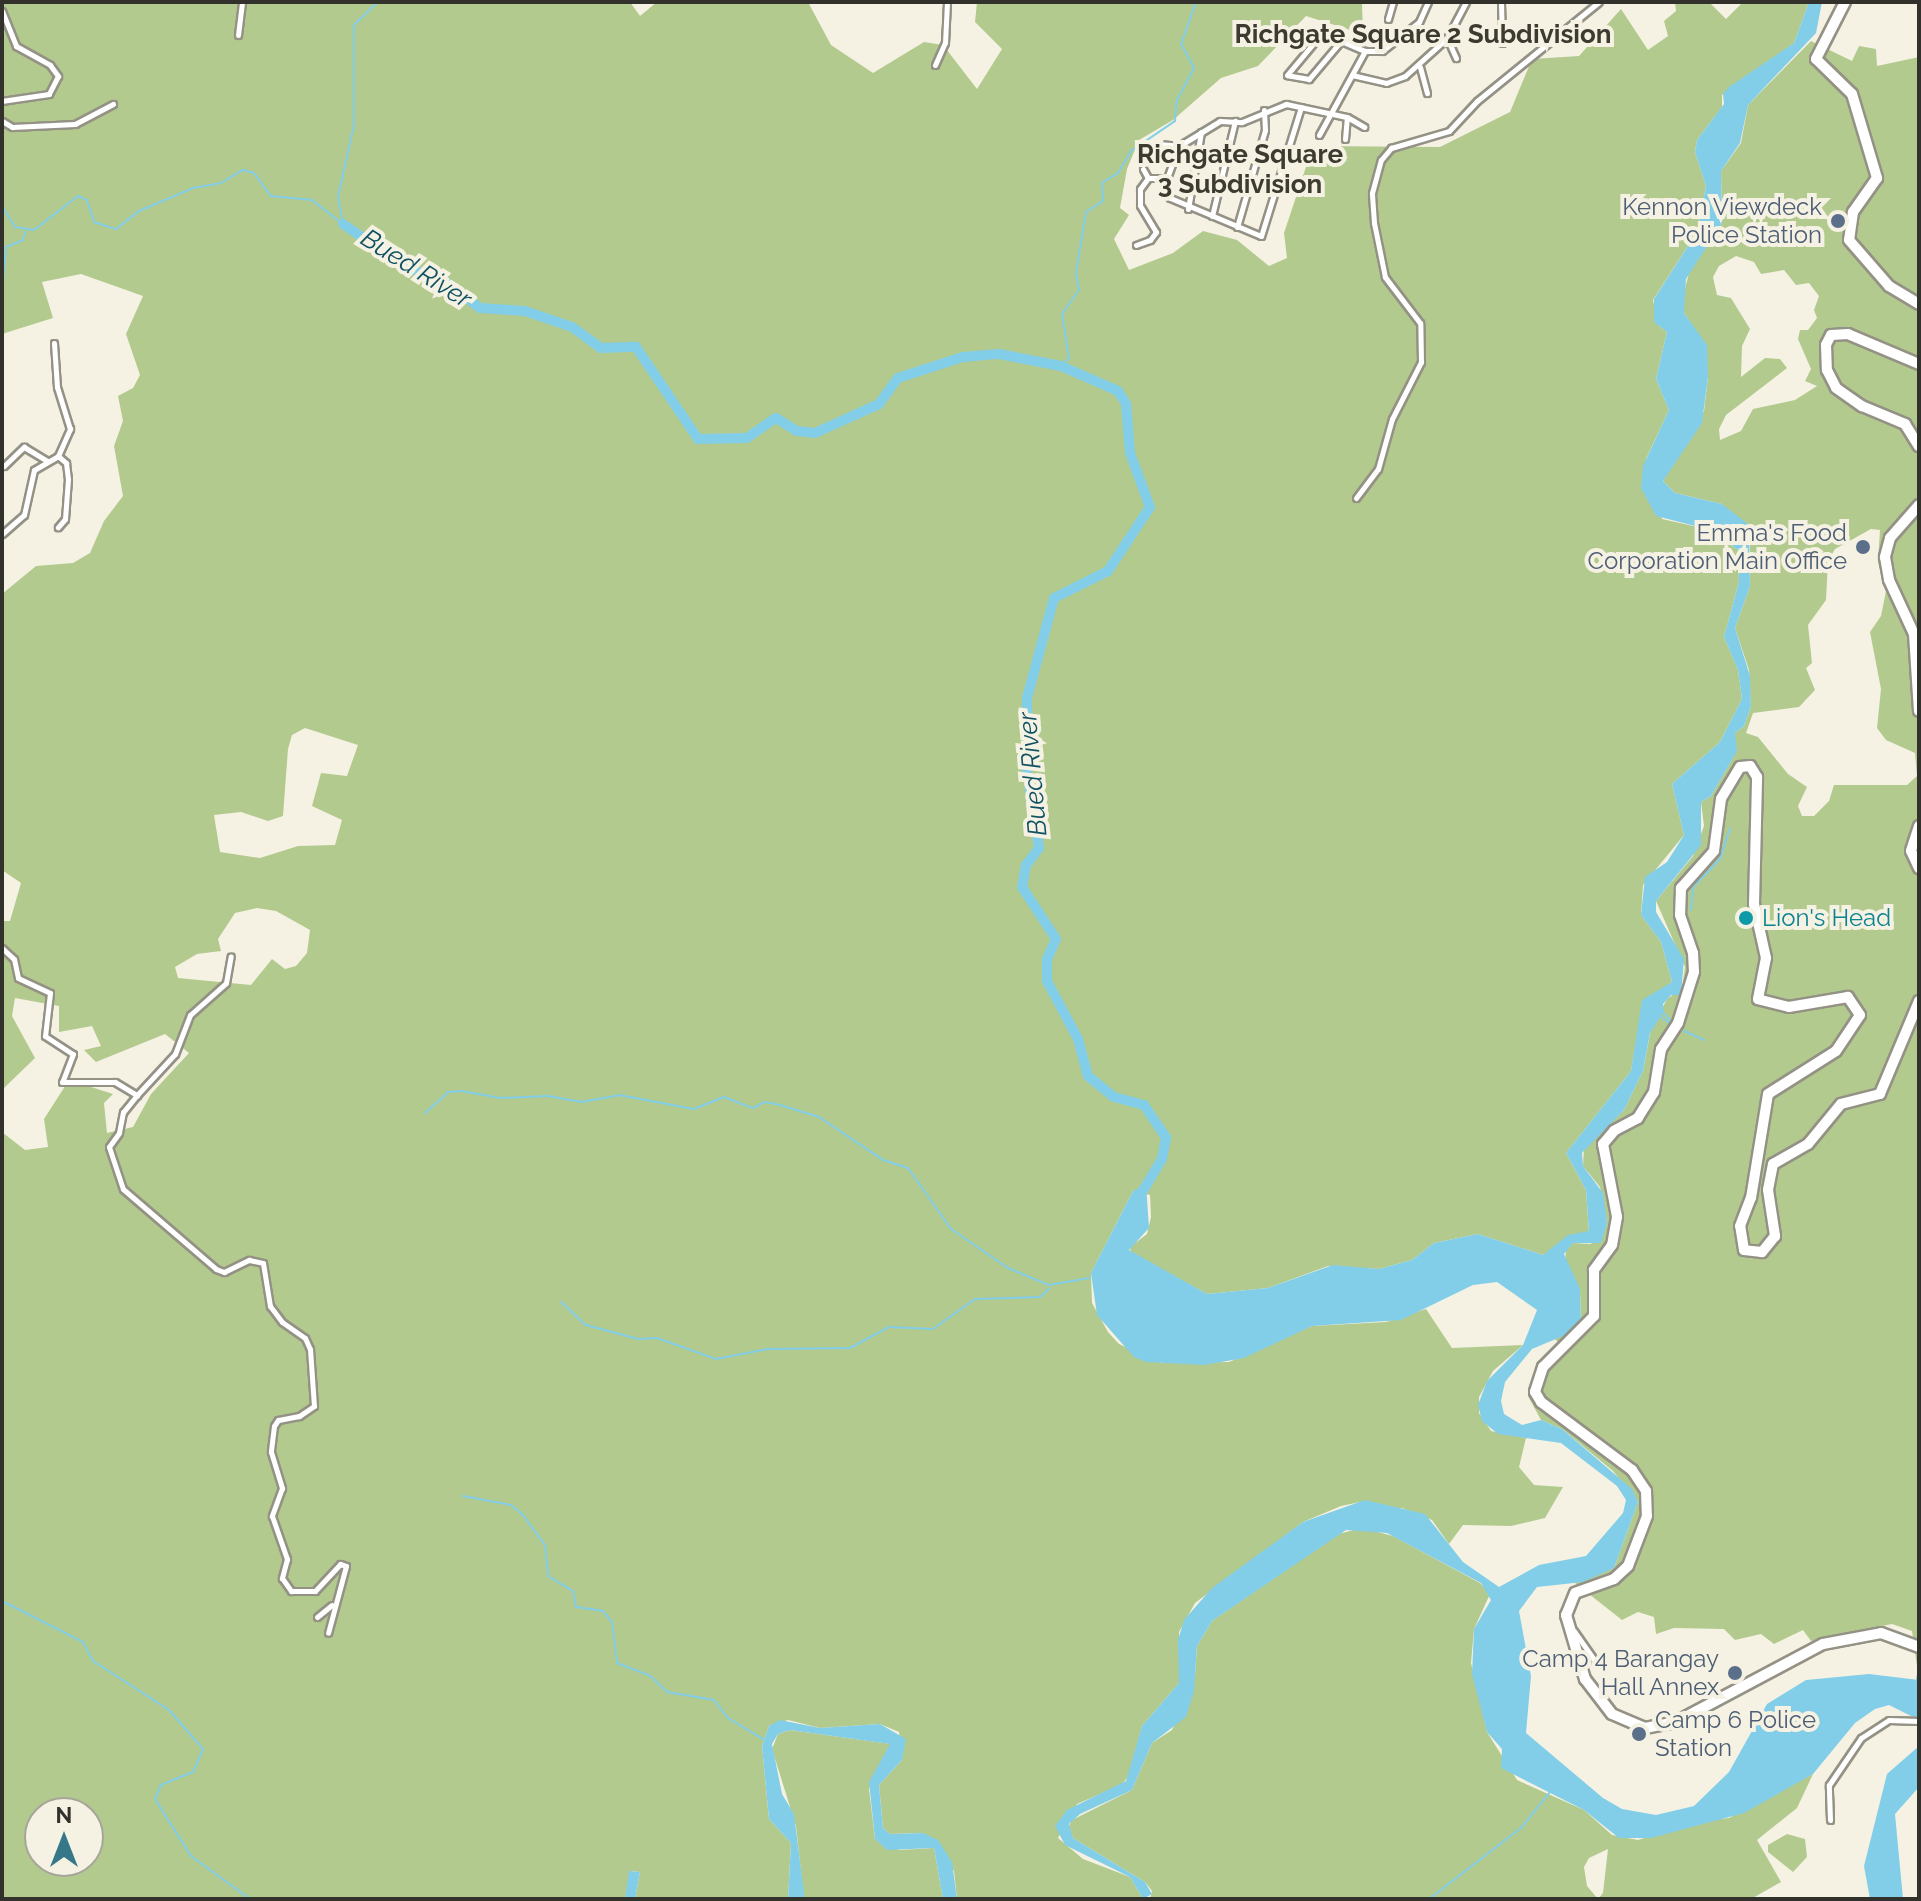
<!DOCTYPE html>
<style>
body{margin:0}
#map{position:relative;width:1921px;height:1901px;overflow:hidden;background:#f5f2e4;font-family:Raleway,sans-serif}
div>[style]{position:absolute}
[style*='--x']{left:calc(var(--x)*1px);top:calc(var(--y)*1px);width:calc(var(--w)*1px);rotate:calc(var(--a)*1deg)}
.green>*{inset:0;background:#b3ca8e}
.water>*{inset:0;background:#82cee8}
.stream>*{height:2px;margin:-1px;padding:0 1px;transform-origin:1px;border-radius:1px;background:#82cee8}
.river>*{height:10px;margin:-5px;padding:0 5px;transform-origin:5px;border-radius:5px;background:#82cee8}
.roads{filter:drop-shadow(2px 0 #949185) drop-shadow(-2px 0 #949185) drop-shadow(0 2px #949185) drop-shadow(0 -2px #949185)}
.street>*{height:5px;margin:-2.5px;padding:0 2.5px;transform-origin:2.5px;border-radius:2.5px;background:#fff}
.highway>*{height:10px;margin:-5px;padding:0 5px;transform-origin:5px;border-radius:5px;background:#fff}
.dots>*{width:22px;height:22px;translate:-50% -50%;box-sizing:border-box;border:4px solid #f5f2e4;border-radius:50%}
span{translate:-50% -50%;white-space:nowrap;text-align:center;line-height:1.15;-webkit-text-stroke:8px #f5f2e4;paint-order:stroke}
.service-label{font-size:24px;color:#4e5e75}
.right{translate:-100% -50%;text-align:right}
.left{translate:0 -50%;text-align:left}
.culture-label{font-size:24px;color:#0d838f}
.neighbourhood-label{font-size:26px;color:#3d3b30;font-weight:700}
.water-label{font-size:26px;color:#105263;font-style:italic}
.frame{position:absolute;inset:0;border:4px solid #32312c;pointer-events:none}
.north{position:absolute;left:24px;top:1797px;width:80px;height:80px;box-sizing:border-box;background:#f5f2e4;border:2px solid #a7a59a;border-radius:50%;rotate:0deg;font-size:22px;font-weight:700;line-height:32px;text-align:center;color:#32312c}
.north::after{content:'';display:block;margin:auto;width:28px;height:36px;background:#36778a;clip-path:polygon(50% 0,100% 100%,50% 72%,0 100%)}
</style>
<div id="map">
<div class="green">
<div style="clip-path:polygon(evenodd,2px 2px,630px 2px,640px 16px,657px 2px,808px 2px,831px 45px,873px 73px,924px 42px,943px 45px,977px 89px,1002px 49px,975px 22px,977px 2px,1362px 2px,1363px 34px,1306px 16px,1258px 66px,1221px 78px,1173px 120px,1139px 140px,1127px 169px,1120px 208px,1129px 215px,1114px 239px,1129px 270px,1173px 253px,1203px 231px,1237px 240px,1269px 266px,1287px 258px,1284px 233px,1313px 146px,1440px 147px,1510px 112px,1532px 59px,1579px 56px,1621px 9px,1648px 50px,1668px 36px,1664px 21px,1676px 11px,1675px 2px,1709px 2px,1726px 19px,1743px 2px,1809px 2px,1794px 43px,1722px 95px,1722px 107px,1697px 140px,1695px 152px,1706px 186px,1697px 232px,1653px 300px,1658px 325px,1667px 332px,1656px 379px,1669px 410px,1646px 459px,1662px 519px,1707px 529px,1738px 550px,1739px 582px,1724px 637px,1738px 670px,1742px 699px,1720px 742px,1672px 784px,1684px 835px,1643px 885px,1641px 915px,1661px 942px,1672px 982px,1642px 1006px,1631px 1071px,1566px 1153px,1586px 1190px,1589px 1231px,1543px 1255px,1478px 1234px,1434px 1243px,1412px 1260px,1379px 1269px,1328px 1266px,1268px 1288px,1207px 1294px,1131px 1253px,1130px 1247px,1147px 1234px,1151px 1217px,1150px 1195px,1133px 1191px,1091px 1273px,1092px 1303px,1108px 1332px,1119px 1344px,1161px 1363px,1229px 1362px,1312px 1326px,1386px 1322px,1426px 1309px,1452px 1348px,1523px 1345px,1493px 1371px,1479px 1397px,1479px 1413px,1491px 1431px,1526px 1438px,1519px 1467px,1534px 1485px,1563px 1487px,1545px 1518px,1511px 1526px,1463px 1525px,1449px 1544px,1432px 1520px,1402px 1508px,1380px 1508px,1365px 1501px,1341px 1506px,1303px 1522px,1195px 1603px,1179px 1632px,1179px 1683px,1142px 1726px,1129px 1776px,1121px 1785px,1077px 1804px,1058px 1838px,1083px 1859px,1130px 1877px,1143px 1899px,957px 1899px,954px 1871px,923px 1833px,890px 1834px,883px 1828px,879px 1785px,902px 1760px,899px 1732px,880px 1724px,820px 1728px,788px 1720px,769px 1726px,762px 1746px,769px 1819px,791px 1843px,788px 1899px,635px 1899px,640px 1872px,630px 1871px,625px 1899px,2px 1899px,2px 1132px,25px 1150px,48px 1147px,44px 1119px,69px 1080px,113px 1094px,104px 1103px,107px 1133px,133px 1127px,151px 1094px,189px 1053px,165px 1034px,96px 1062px,84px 1050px,101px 1046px,92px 1026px,59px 1032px,59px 1006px,15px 998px,12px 1016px,35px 1058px,2px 1090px,2px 921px,10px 921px,21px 883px,2px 870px,2px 594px,36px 566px,73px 563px,90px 553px,104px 521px,123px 496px,114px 446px,123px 421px,118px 396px,133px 388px,140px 375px,126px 334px,143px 296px,81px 274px,42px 282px,53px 318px,2px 334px,2px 2px,305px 728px,358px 745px,347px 776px,321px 773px,312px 806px,342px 820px,335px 845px,298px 846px,260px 858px,220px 852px,214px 815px,241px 812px,268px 821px,283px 816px,288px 749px,292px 735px,305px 728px,2px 2px,257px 908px,276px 911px,310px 930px,307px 953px,296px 966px,285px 969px,272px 959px,251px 985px,178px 978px,175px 967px,197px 954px,221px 951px,218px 939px,235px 913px,257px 908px,2px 2px,40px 1813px,88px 1813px,88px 1861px,40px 1861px,40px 1813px)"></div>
<div style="clip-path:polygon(evenodd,1811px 41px,1852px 61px,1859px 46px,1876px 49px,1877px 66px,1919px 57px,1919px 1680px,1912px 1631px,1892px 1624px,1811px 1641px,1803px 1630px,1774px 1644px,1761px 1634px,1735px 1640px,1724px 1629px,1674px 1628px,1656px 1634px,1654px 1617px,1638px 1612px,1622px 1620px,1575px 1583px,1614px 1568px,1638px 1502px,1613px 1471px,1562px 1429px,1541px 1420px,1528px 1396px,1539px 1363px,1561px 1345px,1553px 1337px,1575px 1331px,1581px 1323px,1580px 1289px,1565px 1263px,1566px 1249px,1573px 1243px,1591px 1244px,1607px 1223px,1600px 1187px,1583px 1166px,1584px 1148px,1624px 1110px,1643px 1071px,1651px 1029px,1667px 999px,1682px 988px,1685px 967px,1656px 901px,1693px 856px,1704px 826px,1701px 802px,1711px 796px,1734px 756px,1735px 733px,1744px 726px,1751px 706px,1749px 670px,1735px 628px,1750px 586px,1750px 530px,1722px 504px,1675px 493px,1663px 481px,1704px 411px,1708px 377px,1697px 332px,1684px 313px,1683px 296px,1689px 273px,1722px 223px,1721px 171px,1741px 143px,1748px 105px,1811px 41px,1736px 256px,1754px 262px,1761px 274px,1784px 270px,1796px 285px,1809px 283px,1819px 296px,1814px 310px,1817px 318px,1808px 330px,1800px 330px,1798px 339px,1811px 369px,1805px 381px,1817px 386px,1795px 400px,1753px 409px,1741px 431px,1720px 440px,1719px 429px,1726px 415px,1787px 368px,1780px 359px,1765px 358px,1741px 377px,1742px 346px,1750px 329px,1731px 298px,1717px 295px,1713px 277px,1719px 266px,1736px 256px,1811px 41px,1871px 529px,1880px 530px,1878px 562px,1886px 591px,1881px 616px,1870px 632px,1881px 689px,1877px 728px,1886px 740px,1915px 753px,1917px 776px,1907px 785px,1834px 785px,1829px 801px,1814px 816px,1802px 816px,1798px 806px,1807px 787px,1788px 774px,1758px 737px,1746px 733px,1753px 713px,1799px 707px,1815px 690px,1806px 668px,1812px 663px,1808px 625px,1826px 600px,1828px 561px,1835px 549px,1871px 529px)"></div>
<div style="clip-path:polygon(evenodd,1362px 1528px,1393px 1536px,1480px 1583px,1490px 1594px,1474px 1629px,1471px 1663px,1487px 1732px,1517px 1780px,1584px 1810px,1612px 1835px,1638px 1840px,1694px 1822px,1729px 1818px,1813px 1774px,1797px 1808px,1757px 1840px,1781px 1882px,1751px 1899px,1150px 1899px,1152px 1891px,1145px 1882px,1073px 1838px,1068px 1828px,1072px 1820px,1132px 1790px,1152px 1743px,1172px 1730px,1195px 1676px,1197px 1646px,1212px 1621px,1338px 1534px,1362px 1528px,1608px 1849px,1603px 1893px,1598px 1899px,1587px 1886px,1584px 1867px,1589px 1858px,1608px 1849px)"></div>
<div style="clip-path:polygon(790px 1730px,891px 1744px,869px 1789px,875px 1839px,899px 1850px,934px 1848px,943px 1899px,804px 1899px,796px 1826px,772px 1749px,778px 1734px)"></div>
<div style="clip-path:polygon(1787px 1834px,1805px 1839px,1807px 1857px,1793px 1872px,1768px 1852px,1768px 1845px)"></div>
</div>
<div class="water">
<div style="clip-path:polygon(1809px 2px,1822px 2px,1816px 33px,1748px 105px,1740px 143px,1721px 171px,1722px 223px,1686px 279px,1684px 313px,1707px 345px,1708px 377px,1702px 423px,1663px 481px,1675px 493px,1722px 504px,1749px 525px,1750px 586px,1735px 628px,1750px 676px,1751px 706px,1744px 726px,1735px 733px,1737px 751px,1711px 796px,1701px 802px,1701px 845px,1656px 901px,1656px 912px,1684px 959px,1681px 995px,1671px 995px,1663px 1004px,1664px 1011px,1650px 1033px,1643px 1071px,1624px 1110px,1582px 1153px,1583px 1166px,1603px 1193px,1607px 1223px,1601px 1243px,1573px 1243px,1564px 1254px,1580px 1289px,1581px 1323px,1575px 1331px,1532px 1349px,1505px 1382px,1501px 1401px,1504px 1414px,1522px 1425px,1541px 1420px,1562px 1429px,1632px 1489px,1638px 1502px,1614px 1568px,1583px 1582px,1537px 1587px,1519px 1611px,1531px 1676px,1526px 1733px,1603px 1798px,1622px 1809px,1656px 1815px,1694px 1806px,1729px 1772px,1767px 1704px,1806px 1680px,1869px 1674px,1919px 1680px,1919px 1720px,1889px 1705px,1875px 1709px,1855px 1723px,1813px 1774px,1744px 1813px,1651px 1838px,1619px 1838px,1584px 1810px,1501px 1768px,1502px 1749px,1487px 1732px,1472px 1674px,1474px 1629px,1491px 1600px,1481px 1583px,1387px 1533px,1346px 1530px,1212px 1621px,1197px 1646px,1194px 1691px,1186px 1717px,1152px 1743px,1132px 1790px,1080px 1814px,1069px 1824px,1073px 1838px,1145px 1882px,1152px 1894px,1143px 1899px,1130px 1877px,1065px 1845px,1055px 1826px,1067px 1810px,1126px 1781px,1142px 1726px,1179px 1683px,1178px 1640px,1184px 1620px,1212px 1588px,1303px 1522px,1365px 1500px,1425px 1514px,1463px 1562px,1499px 1587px,1539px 1565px,1586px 1556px,1623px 1513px,1626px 1500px,1617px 1486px,1561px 1443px,1498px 1434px,1482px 1421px,1478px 1405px,1487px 1381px,1523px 1345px,1537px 1310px,1497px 1282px,1473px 1285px,1401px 1320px,1312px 1326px,1244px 1358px,1204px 1365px,1146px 1362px,1134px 1357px,1097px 1315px,1091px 1273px,1133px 1191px,1146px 1184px,1149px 1228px,1129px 1250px,1207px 1294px,1268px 1288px,1333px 1265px,1379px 1269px,1412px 1260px,1434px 1243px,1478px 1234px,1543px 1255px,1568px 1235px,1589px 1231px,1586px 1190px,1566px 1153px,1631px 1071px,1642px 1000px,1672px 982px,1661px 942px,1641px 915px,1645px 877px,1667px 862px,1684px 835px,1672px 784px,1720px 742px,1742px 699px,1738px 670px,1724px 637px,1739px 582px,1738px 550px,1707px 529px,1656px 516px,1641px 488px,1643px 466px,1669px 410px,1656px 379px,1667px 332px,1654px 322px,1654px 299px,1697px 232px,1706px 186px,1695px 152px,1697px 140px,1724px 104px,1723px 94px,1729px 87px,1794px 43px)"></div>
<div style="clip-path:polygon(780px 1720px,820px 1728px,880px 1724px,906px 1739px,902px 1760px,879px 1785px,883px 1828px,890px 1834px,923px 1833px,938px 1840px,952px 1862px,957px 1899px,943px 1899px,934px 1848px,887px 1850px,875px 1839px,869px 1782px,890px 1744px,790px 1730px,778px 1734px,772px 1744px,782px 1794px,794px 1814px,804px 1893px,804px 1899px,788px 1899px,791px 1843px,769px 1819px,762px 1746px,769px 1726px)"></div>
<div style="clip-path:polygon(1919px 1746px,1919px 1787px,1895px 1814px,1903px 1899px,1870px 1899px,1864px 1866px,1887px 1774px)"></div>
<div style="clip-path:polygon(629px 1871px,640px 1872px,635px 1899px,625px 1899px)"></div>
</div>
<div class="stream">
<div style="--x:2;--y:206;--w:25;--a:58"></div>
<div style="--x:15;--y:227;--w:19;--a:9"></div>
<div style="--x:34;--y:230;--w:56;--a:-37.7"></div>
<div style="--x:78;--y:196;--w:10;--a:24"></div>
<div style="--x:87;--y:200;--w:23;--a:72"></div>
<div style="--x:94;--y:222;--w:23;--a:18"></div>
<div style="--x:116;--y:229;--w:29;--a:-38"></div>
<div style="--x:139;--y:211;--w:59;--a:-23.1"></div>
<div style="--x:193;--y:188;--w:28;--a:-10"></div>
<div style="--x:221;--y:183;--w:26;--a:-31"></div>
<div style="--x:243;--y:170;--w:11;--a:15"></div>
<div style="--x:254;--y:173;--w:29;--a:54"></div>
<div style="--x:271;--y:196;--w:41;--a:5.6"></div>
<div style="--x:312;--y:200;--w:39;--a:38"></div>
<div style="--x:343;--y:223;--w:26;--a:-101"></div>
<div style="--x:338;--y:197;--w:74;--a:-77.5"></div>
<div style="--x:354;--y:125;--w:100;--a:-90"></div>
<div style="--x:354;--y:25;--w:33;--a:-44"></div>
<div style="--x:2;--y:292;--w:45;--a:-84.9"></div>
<div style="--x:6;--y:247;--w:18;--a:-22"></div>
<div style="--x:23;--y:240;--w:9;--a:-72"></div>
<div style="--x:1061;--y:366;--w:11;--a:-45"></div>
<div style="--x:1069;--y:358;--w:45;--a:-99"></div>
<div style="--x:1062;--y:314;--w:29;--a:-55"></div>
<div style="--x:1079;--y:290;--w:17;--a:-100"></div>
<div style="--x:1076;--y:273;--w:62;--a:-80.7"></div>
<div style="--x:1086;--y:212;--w:20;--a:-33"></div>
<div style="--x:1103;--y:201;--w:18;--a:-93"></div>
<div style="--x:1102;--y:183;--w:19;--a:-32"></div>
<div style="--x:1118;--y:173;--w:26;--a:-59"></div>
<div style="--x:1131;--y:151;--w:53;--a:-34.3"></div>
<div style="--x:1175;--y:121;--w:21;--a:-85"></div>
<div style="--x:1177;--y:100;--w:36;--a:-62"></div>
<div style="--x:1194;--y:68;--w:27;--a:-118"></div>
<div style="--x:1181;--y:44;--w:45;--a:-70.3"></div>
<div style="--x:1691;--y:910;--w:23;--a:-85"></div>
<div style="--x:1693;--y:887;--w:39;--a:-46"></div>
<div style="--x:1720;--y:859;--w:32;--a:-72"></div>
<div style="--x:1663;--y:1013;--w:13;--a:42"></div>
<div style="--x:1661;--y:1017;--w:12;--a:35"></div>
<div style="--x:1684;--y:1031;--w:22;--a:24"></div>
<div style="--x:425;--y:1113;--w:31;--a:-42"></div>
<div style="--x:448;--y:1092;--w:13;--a:-4"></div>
<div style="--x:461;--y:1091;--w:39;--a:10"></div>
<div style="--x:499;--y:1098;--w:49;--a:-2.3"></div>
<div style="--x:548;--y:1096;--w:34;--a:10"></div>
<div style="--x:581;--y:1102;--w:39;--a:-10"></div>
<div style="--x:619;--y:1095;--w:76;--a:10.6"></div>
<div style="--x:694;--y:1109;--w:32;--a:-22"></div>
<div style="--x:724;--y:1097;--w:31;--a:21"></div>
<div style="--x:753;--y:1108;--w:13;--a:-27"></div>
<div style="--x:765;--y:1102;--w:15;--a:11"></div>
<div style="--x:780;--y:1105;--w:41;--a:17.1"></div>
<div style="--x:819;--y:1117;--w:77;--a:33.9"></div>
<div style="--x:883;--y:1160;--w:26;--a:18"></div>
<div style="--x:908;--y:1168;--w:75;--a:54.8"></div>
<div style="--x:951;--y:1229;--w:69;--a:34.4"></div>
<div style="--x:1008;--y:1268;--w:44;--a:22.5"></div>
<div style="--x:1049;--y:1285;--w:41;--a:-9.9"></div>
<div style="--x:561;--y:1302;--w:34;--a:43"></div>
<div style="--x:586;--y:1325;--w:54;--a:15.1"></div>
<div style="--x:638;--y:1339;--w:19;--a:-3"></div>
<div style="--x:657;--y:1338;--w:63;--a:19.6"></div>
<div style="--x:716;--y:1359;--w:53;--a:-10.9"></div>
<div style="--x:768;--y:1349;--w:82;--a:-0.7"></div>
<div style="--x:850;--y:1348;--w:44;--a:-28.3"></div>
<div style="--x:889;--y:1327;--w:44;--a:2.6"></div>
<div style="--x:933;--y:1329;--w:52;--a:-35.5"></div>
<div style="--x:975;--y:1299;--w:65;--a:-1.8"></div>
<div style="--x:1040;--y:1297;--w:13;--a:-42"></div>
<div style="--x:463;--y:1496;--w:49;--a:10.6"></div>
<div style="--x:511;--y:1505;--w:16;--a:40"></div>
<div style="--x:523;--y:1515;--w:37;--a:54"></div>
<div style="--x:545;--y:1545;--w:31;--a:84"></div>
<div style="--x:548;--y:1576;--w:29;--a:31"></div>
<div style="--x:573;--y:1591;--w:16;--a:79"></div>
<div style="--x:576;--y:1607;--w:27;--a:8"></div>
<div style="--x:603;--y:1611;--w:14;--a:51"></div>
<div style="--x:612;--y:1622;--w:41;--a:83"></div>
<div style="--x:617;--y:1663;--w:34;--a:21"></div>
<div style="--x:649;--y:1675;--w:25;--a:43"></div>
<div style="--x:667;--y:1692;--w:48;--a:9.7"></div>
<div style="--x:714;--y:1700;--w:23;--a:52"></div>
<div style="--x:728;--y:1718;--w:41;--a:31"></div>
<div style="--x:2;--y:1601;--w:91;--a:26.8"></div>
<div style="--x:83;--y:1642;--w:21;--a:62"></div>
<div style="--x:93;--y:1661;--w:90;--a:32.8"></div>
<div style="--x:169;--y:1710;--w:52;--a:48.9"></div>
<div style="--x:203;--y:1749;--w:25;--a:113"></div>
<div style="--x:193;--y:1772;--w:35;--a:158"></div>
<div style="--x:161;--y:1785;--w:15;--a:113"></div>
<div style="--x:155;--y:1799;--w:67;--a:57.7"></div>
<div style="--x:191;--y:1856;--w:73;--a:36.1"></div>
<div style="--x:1917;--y:1679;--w:10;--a:-79"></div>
<div style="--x:1429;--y:1899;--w:116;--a:-37.7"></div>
<div style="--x:1521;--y:1828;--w:46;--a:-51.1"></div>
</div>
<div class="river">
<div style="--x:343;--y:224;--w:74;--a:34.5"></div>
<div style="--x:404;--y:266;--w:48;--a:21.8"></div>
<div style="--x:449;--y:284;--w:39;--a:38"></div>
<div style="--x:480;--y:308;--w:45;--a:3.8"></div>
<div style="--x:525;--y:311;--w:50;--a:18.8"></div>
<div style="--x:572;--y:327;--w:36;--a:36"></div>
<div style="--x:601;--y:348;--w:35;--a:-2"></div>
<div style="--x:636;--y:347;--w:111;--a:56"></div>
<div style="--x:698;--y:439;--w:49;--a:-1.2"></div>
<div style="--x:747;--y:438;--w:35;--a:-35"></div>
<div style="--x:776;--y:418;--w:25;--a:32"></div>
<div style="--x:797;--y:431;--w:18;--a:6"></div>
<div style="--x:815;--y:433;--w:70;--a:-24.4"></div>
<div style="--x:879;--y:404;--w:32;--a:-54"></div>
<div style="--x:898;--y:378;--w:68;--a:-17.9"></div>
<div style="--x:963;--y:357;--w:36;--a:-5"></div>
<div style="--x:999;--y:354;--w:63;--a:11"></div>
<div style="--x:1061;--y:366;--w:62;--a:23.7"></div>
<div style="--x:1118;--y:391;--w:15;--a:58"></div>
<div style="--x:1126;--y:404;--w:49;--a:85.3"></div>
<div style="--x:1130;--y:453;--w:58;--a:69.7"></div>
<div style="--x:1150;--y:507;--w:77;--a:123.3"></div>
<div style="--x:1108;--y:571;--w:60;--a:153.4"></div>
<div style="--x:1054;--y:598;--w:104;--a:105.1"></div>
<div style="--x:1027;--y:698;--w:73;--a:90"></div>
<div style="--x:1027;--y:771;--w:78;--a:81.1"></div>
<div style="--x:1039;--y:848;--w:21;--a:127"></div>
<div style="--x:1026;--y:865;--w:22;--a:100"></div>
<div style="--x:1022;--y:887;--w:62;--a:56.8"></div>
<div style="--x:1056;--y:939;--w:22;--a:114"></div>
<div style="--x:1047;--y:959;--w:22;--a:90"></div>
<div style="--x:1047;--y:981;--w:66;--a:61.9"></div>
<div style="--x:1078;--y:1039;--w:38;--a:75"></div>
<div style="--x:1088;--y:1076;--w:33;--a:39"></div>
<div style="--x:1114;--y:1097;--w:31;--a:15"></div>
<div style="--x:1144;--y:1105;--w:40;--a:56"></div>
<div style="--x:1166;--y:1138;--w:21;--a:101"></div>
<div style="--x:1162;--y:1159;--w:41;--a:121"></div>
</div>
<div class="roads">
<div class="street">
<div style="--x:1501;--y:2;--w:41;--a:88.6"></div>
<div style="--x:2;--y:11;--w:38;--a:68"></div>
<div style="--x:16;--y:46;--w:39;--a:29"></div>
<div style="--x:50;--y:65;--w:14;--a:54"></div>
<div style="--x:58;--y:76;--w:20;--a:117"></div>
<div style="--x:49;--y:94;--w:48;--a:171.5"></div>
<div style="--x:1388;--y:19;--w:18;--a:-74"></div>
<div style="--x:238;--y:35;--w:33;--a:-83"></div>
<div style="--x:1447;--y:38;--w:22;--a:66"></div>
<div style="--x:1341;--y:41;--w:50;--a:130.1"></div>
<div style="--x:1309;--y:79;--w:22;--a:-170"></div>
<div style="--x:1287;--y:75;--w:55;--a:-50.2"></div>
<div style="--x:1322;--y:33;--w:3;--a:0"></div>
<div style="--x:1325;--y:33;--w:18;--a:27"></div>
<div style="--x:1341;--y:41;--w:26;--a:23"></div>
<div style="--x:1365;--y:51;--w:17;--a:0"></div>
<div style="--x:1382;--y:51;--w:47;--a:-38.1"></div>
<div style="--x:1419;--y:22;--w:22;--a:-66"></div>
<div style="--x:935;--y:65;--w:24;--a:-66"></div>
<div style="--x:945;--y:43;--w:41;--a:-87.2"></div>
<div style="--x:1420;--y:67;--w:27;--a:75"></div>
<div style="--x:1352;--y:75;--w:35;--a:13"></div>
<div style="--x:1386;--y:83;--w:20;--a:-20"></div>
<div style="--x:1405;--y:76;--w:57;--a:-42.1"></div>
<div style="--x:1447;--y:38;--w:41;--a:-62.2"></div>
<div style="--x:1301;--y:107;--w:135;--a:107.2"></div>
<div style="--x:1261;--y:236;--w:99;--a:-157.3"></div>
<div style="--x:1170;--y:198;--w:17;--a:-103"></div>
<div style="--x:1166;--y:181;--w:37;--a:-70"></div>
<div style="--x:1179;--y:146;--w:48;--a:-31.4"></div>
<div style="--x:1220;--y:121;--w:22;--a:3"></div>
<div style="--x:1242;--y:122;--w:48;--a:-22.2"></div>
<div style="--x:1286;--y:104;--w:43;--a:12.1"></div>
<div style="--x:1328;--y:113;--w:19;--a:12"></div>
<div style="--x:1347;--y:117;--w:20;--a:30"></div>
<div style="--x:2;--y:121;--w:12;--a:31"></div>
<div style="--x:12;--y:127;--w:63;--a:-2.7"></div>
<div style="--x:75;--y:124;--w:43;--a:-27.8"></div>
<div style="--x:1319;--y:135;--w:96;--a:-61.3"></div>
<div style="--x:1345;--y:139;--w:22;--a:-85"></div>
<div style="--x:1158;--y:144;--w:21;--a:5"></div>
<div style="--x:1143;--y:169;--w:10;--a:61"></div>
<div style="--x:1188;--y:209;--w:78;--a:-80.4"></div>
<div style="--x:1212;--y:216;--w:98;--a:-76.4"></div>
<div style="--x:1237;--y:227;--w:101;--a:-73.9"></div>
<div style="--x:1265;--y:130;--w:20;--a:-93"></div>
<div style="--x:1136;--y:245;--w:15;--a:-20"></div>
<div style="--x:1150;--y:240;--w:10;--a:-53"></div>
<div style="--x:1156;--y:232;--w:31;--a:-121"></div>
<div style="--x:1140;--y:205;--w:16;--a:-90"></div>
<div style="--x:1140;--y:189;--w:14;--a:-54"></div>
<div style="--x:1148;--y:178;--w:19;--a:0"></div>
<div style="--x:58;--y:456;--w:11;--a:41"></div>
<div style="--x:66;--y:463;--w:16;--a:83"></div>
<div style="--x:68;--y:479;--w:40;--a:94.3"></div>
<div style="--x:65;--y:519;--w:11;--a:131"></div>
<div style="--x:4;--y:466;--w:28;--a:-44"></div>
<div style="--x:24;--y:447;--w:27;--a:31"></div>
<div style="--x:1356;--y:498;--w:36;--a:-53"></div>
<div style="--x:1378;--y:469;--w:52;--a:-74.4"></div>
<div style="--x:1392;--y:419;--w:64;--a:-63"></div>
<div style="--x:1421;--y:362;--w:39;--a:-91"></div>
<div style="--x:1420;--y:323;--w:58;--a:-127.3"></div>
<div style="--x:1385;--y:277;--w:55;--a:-101.5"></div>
<div style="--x:1374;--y:223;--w:30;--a:-94"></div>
<div style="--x:1372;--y:193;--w:34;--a:-75"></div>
<div style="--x:1381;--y:160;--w:16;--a:-50"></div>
<div style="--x:1391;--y:148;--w:60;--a:-16.3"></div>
<div style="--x:1449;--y:131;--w:41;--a:-47"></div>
<div style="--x:1477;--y:101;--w:157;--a:-39.1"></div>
<div style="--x:2;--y:534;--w:29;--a:-41"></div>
<div style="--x:24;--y:515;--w:46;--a:-77.5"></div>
<div style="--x:34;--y:470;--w:28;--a:-30"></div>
<div style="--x:58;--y:456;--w:30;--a:-66"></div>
<div style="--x:70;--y:429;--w:44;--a:-107.2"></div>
<div style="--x:57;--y:387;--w:44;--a:-93.9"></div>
<div style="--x:2;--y:948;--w:16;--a:43"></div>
<div style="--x:14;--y:959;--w:19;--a:78"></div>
<div style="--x:18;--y:978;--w:35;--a:25"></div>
<div style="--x:50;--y:993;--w:43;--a:96.6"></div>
<div style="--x:45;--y:1036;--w:33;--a:33"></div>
<div style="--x:73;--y:1054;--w:30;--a:111"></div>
<div style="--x:62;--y:1082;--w:53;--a:0"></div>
<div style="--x:115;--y:1082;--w:26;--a:31"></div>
<div style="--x:137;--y:1095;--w:56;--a:-47.2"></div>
<div style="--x:175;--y:1054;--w:42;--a:-69"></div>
<div style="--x:190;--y:1015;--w:48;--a:-41.6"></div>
<div style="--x:226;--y:983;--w:27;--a:-80"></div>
<div style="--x:137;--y:1095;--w:22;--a:129"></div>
<div style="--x:123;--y:1112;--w:21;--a:101"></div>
<div style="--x:119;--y:1133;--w:17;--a:126"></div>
<div style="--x:109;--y:1147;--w:44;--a:71.6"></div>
<div style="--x:123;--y:1189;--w:123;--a:40.7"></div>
<div style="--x:216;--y:1269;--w:9;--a:21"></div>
<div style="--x:224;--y:1272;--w:28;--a:-26"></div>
<div style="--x:249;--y:1260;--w:14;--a:12"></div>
<div style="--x:263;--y:1263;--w:44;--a:80.8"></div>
<div style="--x:270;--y:1306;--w:20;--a:53"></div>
<div style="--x:282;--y:1322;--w:28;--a:35"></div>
<div style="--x:305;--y:1338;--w:12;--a:66"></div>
<div style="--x:310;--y:1349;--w:57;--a:86"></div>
<div style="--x:314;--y:1406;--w:18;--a:146"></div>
<div style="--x:299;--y:1416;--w:21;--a:169"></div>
<div style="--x:278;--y:1420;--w:7;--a:124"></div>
<div style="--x:274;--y:1426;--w:26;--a:97"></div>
<div style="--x:271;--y:1452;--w:38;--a:73"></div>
<div style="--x:282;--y:1488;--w:30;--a:110"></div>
<div style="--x:272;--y:1516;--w:46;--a:70.8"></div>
<div style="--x:287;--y:1559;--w:20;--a:105"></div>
<div style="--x:282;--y:1578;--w:16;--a:55"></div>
<div style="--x:291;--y:1591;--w:24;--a:0"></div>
<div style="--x:315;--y:1591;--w:37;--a:-47"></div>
<div style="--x:340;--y:1564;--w:6;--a:18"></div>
<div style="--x:346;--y:1566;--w:69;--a:105"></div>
<div style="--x:317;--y:1617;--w:19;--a:-39"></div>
<div style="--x:1574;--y:1631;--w:38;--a:55"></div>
<div style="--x:1830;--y:1820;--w:35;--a:-92"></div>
<div style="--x:1829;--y:1785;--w:57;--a:-55.8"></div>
<div style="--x:1861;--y:1738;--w:33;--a:-33"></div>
<div style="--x:1889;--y:1720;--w:30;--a:2"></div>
</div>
<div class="highway">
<div style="--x:1845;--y:2;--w:64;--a:117"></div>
<div style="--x:1816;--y:59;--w:50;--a:44.2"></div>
<div style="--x:1852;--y:94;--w:88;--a:73.4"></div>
<div style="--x:1877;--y:178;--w:42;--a:125.2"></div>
<div style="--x:1853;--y:212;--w:28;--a:98"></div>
<div style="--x:1849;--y:240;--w:61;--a:49"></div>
<div style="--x:1889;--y:286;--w:35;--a:31"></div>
<div style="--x:1919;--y:364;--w:77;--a:-157.1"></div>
<div style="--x:1848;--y:334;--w:17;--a:177"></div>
<div style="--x:1831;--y:335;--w:11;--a:117"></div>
<div style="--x:1826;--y:345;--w:25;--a:88"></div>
<div style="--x:1827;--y:370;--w:20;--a:63"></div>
<div style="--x:1836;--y:388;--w:32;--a:35"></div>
<div style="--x:1862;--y:406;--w:47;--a:22.7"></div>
<div style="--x:1905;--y:424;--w:26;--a:58"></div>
<div style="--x:1919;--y:505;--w:44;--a:131.3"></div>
<div style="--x:1890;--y:538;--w:20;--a:105"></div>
<div style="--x:1885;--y:557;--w:23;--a:80"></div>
<div style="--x:1889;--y:580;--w:60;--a:65.2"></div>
<div style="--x:1914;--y:634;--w:77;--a:86.3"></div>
<div style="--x:1919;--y:826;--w:26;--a:108"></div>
<div style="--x:1911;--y:851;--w:19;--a:65"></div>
<div style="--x:1919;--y:1001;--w:101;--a:112.8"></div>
<div style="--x:1880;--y:1094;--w:40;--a:165.6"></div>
<div style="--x:1841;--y:1104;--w:52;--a:129.5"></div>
<div style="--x:1808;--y:1144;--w:40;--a:150.3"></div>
<div style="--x:1773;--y:1164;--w:26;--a:101"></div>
<div style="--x:1768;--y:1190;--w:47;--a:81.3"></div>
<div style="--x:1775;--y:1236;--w:21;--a:129"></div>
<div style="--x:1762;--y:1252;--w:18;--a:-174"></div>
<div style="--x:1744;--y:1250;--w:24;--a:-99"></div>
<div style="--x:1740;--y:1226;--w:30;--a:-69"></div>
<div style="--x:1751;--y:1198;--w:105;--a:-80.7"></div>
<div style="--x:1768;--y:1094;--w:80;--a:-32.3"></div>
<div style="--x:1836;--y:1051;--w:43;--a:-56.3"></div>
<div style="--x:1860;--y:1015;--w:22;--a:-124"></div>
<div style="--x:1848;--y:997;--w:60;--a:170.4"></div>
<div style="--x:1789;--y:1007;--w:32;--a:-166"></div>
<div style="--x:1758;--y:999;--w:42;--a:-79"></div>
<div style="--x:1766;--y:958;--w:55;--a:-102.5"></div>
<div style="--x:1754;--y:904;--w:127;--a:-88.6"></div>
<div style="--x:1757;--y:777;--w:13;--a:-122"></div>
<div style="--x:1750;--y:766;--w:10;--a:174"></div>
<div style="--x:1740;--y:767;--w:37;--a:121"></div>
<div style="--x:1721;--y:799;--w:52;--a:97.7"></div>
<div style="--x:1714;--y:851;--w:50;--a:131.7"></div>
<div style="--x:1681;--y:888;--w:27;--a:92"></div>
<div style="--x:1680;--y:915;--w:40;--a:71.1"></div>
<div style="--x:1693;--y:953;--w:19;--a:87"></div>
<div style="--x:1694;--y:972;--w:53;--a:107.4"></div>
<div style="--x:1678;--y:1023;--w:31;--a:123"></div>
<div style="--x:1661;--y:1049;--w:44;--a:99.2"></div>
<div style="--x:1654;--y:1092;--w:31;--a:122"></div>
<div style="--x:1638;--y:1118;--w:27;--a:152"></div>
<div style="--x:1614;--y:1131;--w:17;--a:130"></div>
<div style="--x:1603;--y:1144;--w:74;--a:79.1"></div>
<div style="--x:1617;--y:1217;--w:28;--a:100"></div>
<div style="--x:1612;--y:1245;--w:31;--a:126"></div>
<div style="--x:1594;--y:1270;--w:46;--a:90"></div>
<div style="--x:1594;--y:1316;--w:72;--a:135"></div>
<div style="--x:1543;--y:1367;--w:26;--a:108"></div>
<div style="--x:1535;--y:1392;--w:12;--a:59"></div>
<div style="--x:1541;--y:1402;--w:114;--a:36.8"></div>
<div style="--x:1632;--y:1470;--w:25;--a:56"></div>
<div style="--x:1646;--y:1491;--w:25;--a:88"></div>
<div style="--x:1647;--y:1516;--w:53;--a:110.8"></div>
<div style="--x:1628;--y:1566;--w:19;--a:137"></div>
<div style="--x:1614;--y:1579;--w:41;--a:160.3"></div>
<div style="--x:1575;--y:1593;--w:24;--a:112"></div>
<div style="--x:1566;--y:1615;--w:67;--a:73.5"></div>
<div style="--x:1585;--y:1679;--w:44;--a:52.4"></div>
<div style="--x:1612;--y:1714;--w:36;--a:23"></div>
<div style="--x:1645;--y:1728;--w:32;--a:-11"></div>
<div style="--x:1676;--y:1722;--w:166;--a:-28"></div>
<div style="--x:1823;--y:1644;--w:59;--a:-10.7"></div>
<div style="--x:1881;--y:1633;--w:40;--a:20.2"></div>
</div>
</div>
<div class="dots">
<div style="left:1838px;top:221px;background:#5c6f8a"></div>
<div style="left:1863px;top:547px;background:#5c6f8a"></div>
<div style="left:1746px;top:918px;background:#0f9aa8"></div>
<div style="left:1735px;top:1673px;background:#5c6f8a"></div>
<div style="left:1639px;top:1734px;background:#5c6f8a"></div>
</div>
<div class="service-label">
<span class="right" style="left:1822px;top:221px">Kennon Viewdeck<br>Police Station</span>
<span class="right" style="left:1847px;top:547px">Emma's Food<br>Corporation Main Office</span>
<span class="right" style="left:1719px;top:1673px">Camp 4 Barangay<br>Hall Annex</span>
<span class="left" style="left:1655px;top:1734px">Camp 6 Police<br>Station</span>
</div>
<div class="culture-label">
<span class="left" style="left:1762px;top:918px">Lion's Head</span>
</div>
<div class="neighbourhood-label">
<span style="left:1423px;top:35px">Richgate Square 2 Subdivision</span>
<span style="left:1240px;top:170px">Richgate Square<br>3 Subdivision</span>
</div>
<div class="water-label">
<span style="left:416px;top:269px;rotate:32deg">Bued River</span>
<span style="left:1033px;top:774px;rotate:-95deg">Bued River</span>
</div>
<div class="frame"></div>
<div class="north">N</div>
</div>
